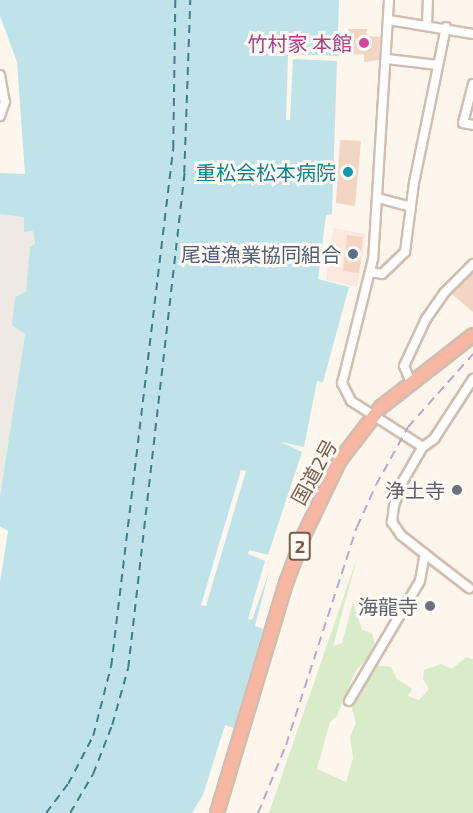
<!DOCTYPE html>
<meta charset="utf-8">
<style>
body{margin:0}
#map{position:relative;width:473px;height:813px;overflow:hidden;background:#fdf6ec;font-family:"Exo 2","Noto Sans JP",sans-serif}
div>[style]{position:absolute}
[style*='--x']{left:calc(var(--x)*1px);top:calc(var(--y)*1px);width:calc(var(--w)*1px);rotate:calc(var(--a)*1deg)}
.commercial>*{inset:0;background:#fde8e0}
.industrial>*{inset:0;background:#efe9e4}
.green>*{inset:0;background:#d8ecc9}
.water>*{inset:0;background:#bfe3e8}
.pier>*{inset:0;background:#fdf6ec}
.ferry>*{height:1.5px;margin-top:-0.75px;transform-origin:0;background:repeating-linear-gradient(90deg,#437c86 0 8px,transparent 0 14px)}
.building>*{inset:0;background:#f3d5c3}
.roads{filter:drop-shadow(2px 0 #d1beb0) drop-shadow(-2px 0 #d1beb0) drop-shadow(0 2px #d1beb0) drop-shadow(0 -2px #d1beb0)}
.minor>*{height:8px;margin:-4px;padding:0 4px;transform-origin:4px;border-radius:4px;background:#fff}
.highway>*{height:12px;margin:-6px;padding:0 6px;transform-origin:6px;border-radius:6px;background:#f7b7a3}
.rail>*{height:2px;margin-top:-1px;transform-origin:0;background:repeating-linear-gradient(90deg,#b9a8c9 0 9px,transparent 0 15px)}
.dots>*{width:16px;height:16px;translate:-50% -50%;box-sizing:border-box;border:3px solid #fffaf3;border-radius:50%}
span{translate:-50% -50%;white-space:nowrap;text-align:center;line-height:1.15;-webkit-text-stroke:6px #fffaf3;paint-order:stroke}
.shield-label span{padding:2px 4px;background:#fffaf3;border:2px solid;border-radius:4px;-webkit-text-stroke-width:0}
.shield-label{font-size:18px;color:#7a5c4d;font-weight:700}
.hotel-label{font-size:20px;color:#b23c85}
.right{translate:-100% -50%;text-align:right}
.culture-label{font-size:20px;color:#0d838f}
.service-label{font-size:20px;color:#4e5e75}
.street-label{font-size:20px;color:#7a5c4d}
.worship-label{font-size:20px;color:#5b616d}
</style>
<div id="map">
<div class="commercial">
<div style="clip-path:polygon(333px 228px,366px 234px,357px 287px,326px 280px)"></div>
</div>
<div class="industrial">
<div style="clip-path:polygon(0 214px,24px 216px,24px 232px,33px 231px,35px 245px,30px 247px,25px 334px,0 496px)"></div>
</div>
<div class="green">
<div style="clip-path:polygon(358px 555px,333px 646px,342px 643px,353px 602px,362px 630px,372px 633px,376px 648px,355px 672px,337px 716px,330px 722px,317px 769px,346px 782px,353px 758px,350px 737px,356px 723px,352px 709px,361px 683px,374px 665px,391px 667px,397px 679px,412px 689px,408px 696px,419px 700px,429px 689px,423px 679px,424px 670px,441px 664px,452px 669px,466px 657px,473px 659px,473px 813px,269px 813px)"></div>
</div>
<div class="water">
<div style="clip-path:polygon(0 0,339px 0,332px 214px,326px 215px,318px 279px,349px 287px,323px 382px,317px 381px,304px 447px,281px 442px,302px 452px,268px 555px,249px 550px,248px 554px,265px 561px,248px 619px,252px 620px,269px 572px,255px 626px,263px 629px,234px 728px,225px 725px,203px 795px,192px 813px,0 813px,0 582px,8px 531px,0 526px,0 496px,25px 334px,12px 325px,15px 297px,26px 292px,30px 247px,35px 244px,33px 231px,24px 232px,24px 217px,0 214px,0 173px,25px 174px,17px 62px,0 16px)"></div>
</div>
<div class="pier">
<div style="clip-path:polygon(288px 54px,337px 56px,337px 61px,293px 59px,290px 120px,286px 120px)"></div>
<div style="clip-path:polygon(241px 470px,246px 471px,206px 606px,201px 605px)"></div>
</div>
<div class="ferry">
<div style="--x:46;--y:813;--w:36;--a:-53"></div>
<div style="--x:68;--y:784;--w:54;--a:-62.5"></div>
<div style="--x:93;--y:736;--w:72;--a:-75.6"></div>
<div style="--x:111;--y:666;--w:522;--a:-83.17"></div>
<div style="--x:173;--y:148;--w:148;--a:-89.2"></div>
<div style="--x:70;--y:813;--w:45;--a:-59.5"></div>
<div style="--x:93;--y:774;--w:53;--a:-68.8"></div>
<div style="--x:112;--y:725;--w:59;--a:-74.3"></div>
<div style="--x:128;--y:668;--w:498;--a:-83.5"></div>
<div style="--x:184;--y:173;--w:173;--a:-88"></div>
</div>
<div class="building">
<div style="clip-path:polygon(348px 29px,367px 29px,366px 36px,380px 37px,379px 60px,364px 62px,364px 54px,347px 55px)"></div>
<div style="clip-path:polygon(340px 140px,361px 141px,355px 206px,336px 203px)"></div>
<div style="clip-path:polygon(347px 235px,363px 237px,359px 273px,343px 271px)"></div>
<div style="clip-path:polygon(473px 273px,473px 312px,452px 294px)"></div>
</div>
<div class="roads">
<div class="minor">
<div style="--x:389;--y:0;--w:259;--a:93.5"></div>
<div style="--x:373;--y:259;--w:128;--a:104"></div>
<div style="--x:342;--y:383;--w:20;--a:63"></div>
<div style="--x:351;--y:401;--w:85;--a:32.6"></div>
<div style="--x:389;--y:20;--w:85;--a:9.5"></div>
<div style="--x:427;--y:25;--w:25;--a:-88"></div>
<div style="--x:387;--y:59;--w:51;--a:6.7"></div>
<div style="--x:0;--y:75;--w:27;--a:80"></div>
<div style="--x:5;--y:102;--w:15;--a:110"></div>
<div style="--x:473;--y:84;--w:40;--a:104.4"></div>
<div style="--x:463;--y:123;--w:10;--a:11"></div>
<div style="--x:378;--y:198;--w:34;--a:15"></div>
<div style="--x:370;--y:272;--w:12;--a:9"></div>
<div style="--x:382;--y:274;--w:32;--a:-44"></div>
<div style="--x:405;--y:252;--w:70;--a:-82.6"></div>
<div style="--x:414;--y:183;--w:159;--a:-78.4"></div>
<div style="--x:411;--y:383;--w:18;--a:-112"></div>
<div style="--x:404;--y:366;--w:52;--a:-64.9"></div>
<div style="--x:426;--y:319;--w:32;--a:-55"></div>
<div style="--x:444;--y:293;--w:41;--a:-45"></div>
<div style="--x:425;--y:554;--w:31;--a:-142"></div>
<div style="--x:401;--y:535;--w:16;--a:-125"></div>
<div style="--x:392;--y:522;--w:16;--a:-83"></div>
<div style="--x:394;--y:506;--w:27;--a:-70"></div>
<div style="--x:403;--y:481;--w:39;--a:-60"></div>
<div style="--x:423;--y:447;--w:14;--a:-36"></div>
<div style="--x:434;--y:439;--w:72;--a:-57"></div>
<div style="--x:349;--y:701;--w:139;--a:-59.4"></div>
<div style="--x:420;--y:581;--w:27;--a:-80"></div>
<div style="--x:425;--y:554;--w:56;--a:37.7"></div>
</div>
<div class="highway">
<div style="--x:217;--y:813;--w:240;--a:-73.3"></div>
<div style="--x:286;--y:583;--w:51;--a:-69.4"></div>
<div style="--x:304;--y:535;--w:83;--a:-64.4"></div>
<div style="--x:340;--y:460;--w:67;--a:-52.3"></div>
<div style="--x:381;--y:407;--w:117;--a:-38"></div>
</div>
</div>
<div class="rail">
<div style="--x:258;--y:813;--w:74;--a:-67.6"></div>
<div style="--x:286;--y:745;--w:229;--a:-72"></div>
<div style="--x:357;--y:527;--w:46;--a:-65.7"></div>
<div style="--x:376;--y:485;--w:66;--a:-61.1"></div>
<div style="--x:408;--y:427;--w:98;--a:-48.3"></div>
</div>
<div class="dots">
<div style="left:364px;top:43px;background:#d1479c"></div>
<div style="left:348px;top:172px;background:#0f9aa8"></div>
<div style="left:353px;top:254px;background:#5c6f8a"></div>
<div style="left:457px;top:490px;background:#6b7280"></div>
<div style="left:430px;top:606px;background:#6b7280"></div>
</div>
<div class="shield-label">
<span style="left:300px;top:546px">2</span>
</div>
<div class="hotel-label">
<span class="right" style="left:352px;top:43px">竹村家 本館</span>
</div>
<div class="culture-label">
<span class="right" style="left:336px;top:172px">重松会松本病院</span>
</div>
<div class="service-label">
<span class="right" style="left:341px;top:254px">尾道漁業協同組合</span>
</div>
<div class="street-label">
<span style="left:314px;top:472px;rotate:-61deg">国道2号</span>
</div>
<div class="worship-label">
<span class="right" style="left:445px;top:490px">浄土寺</span>
<span class="right" style="left:418px;top:606px">海龍寺</span>
</div>
</div>
